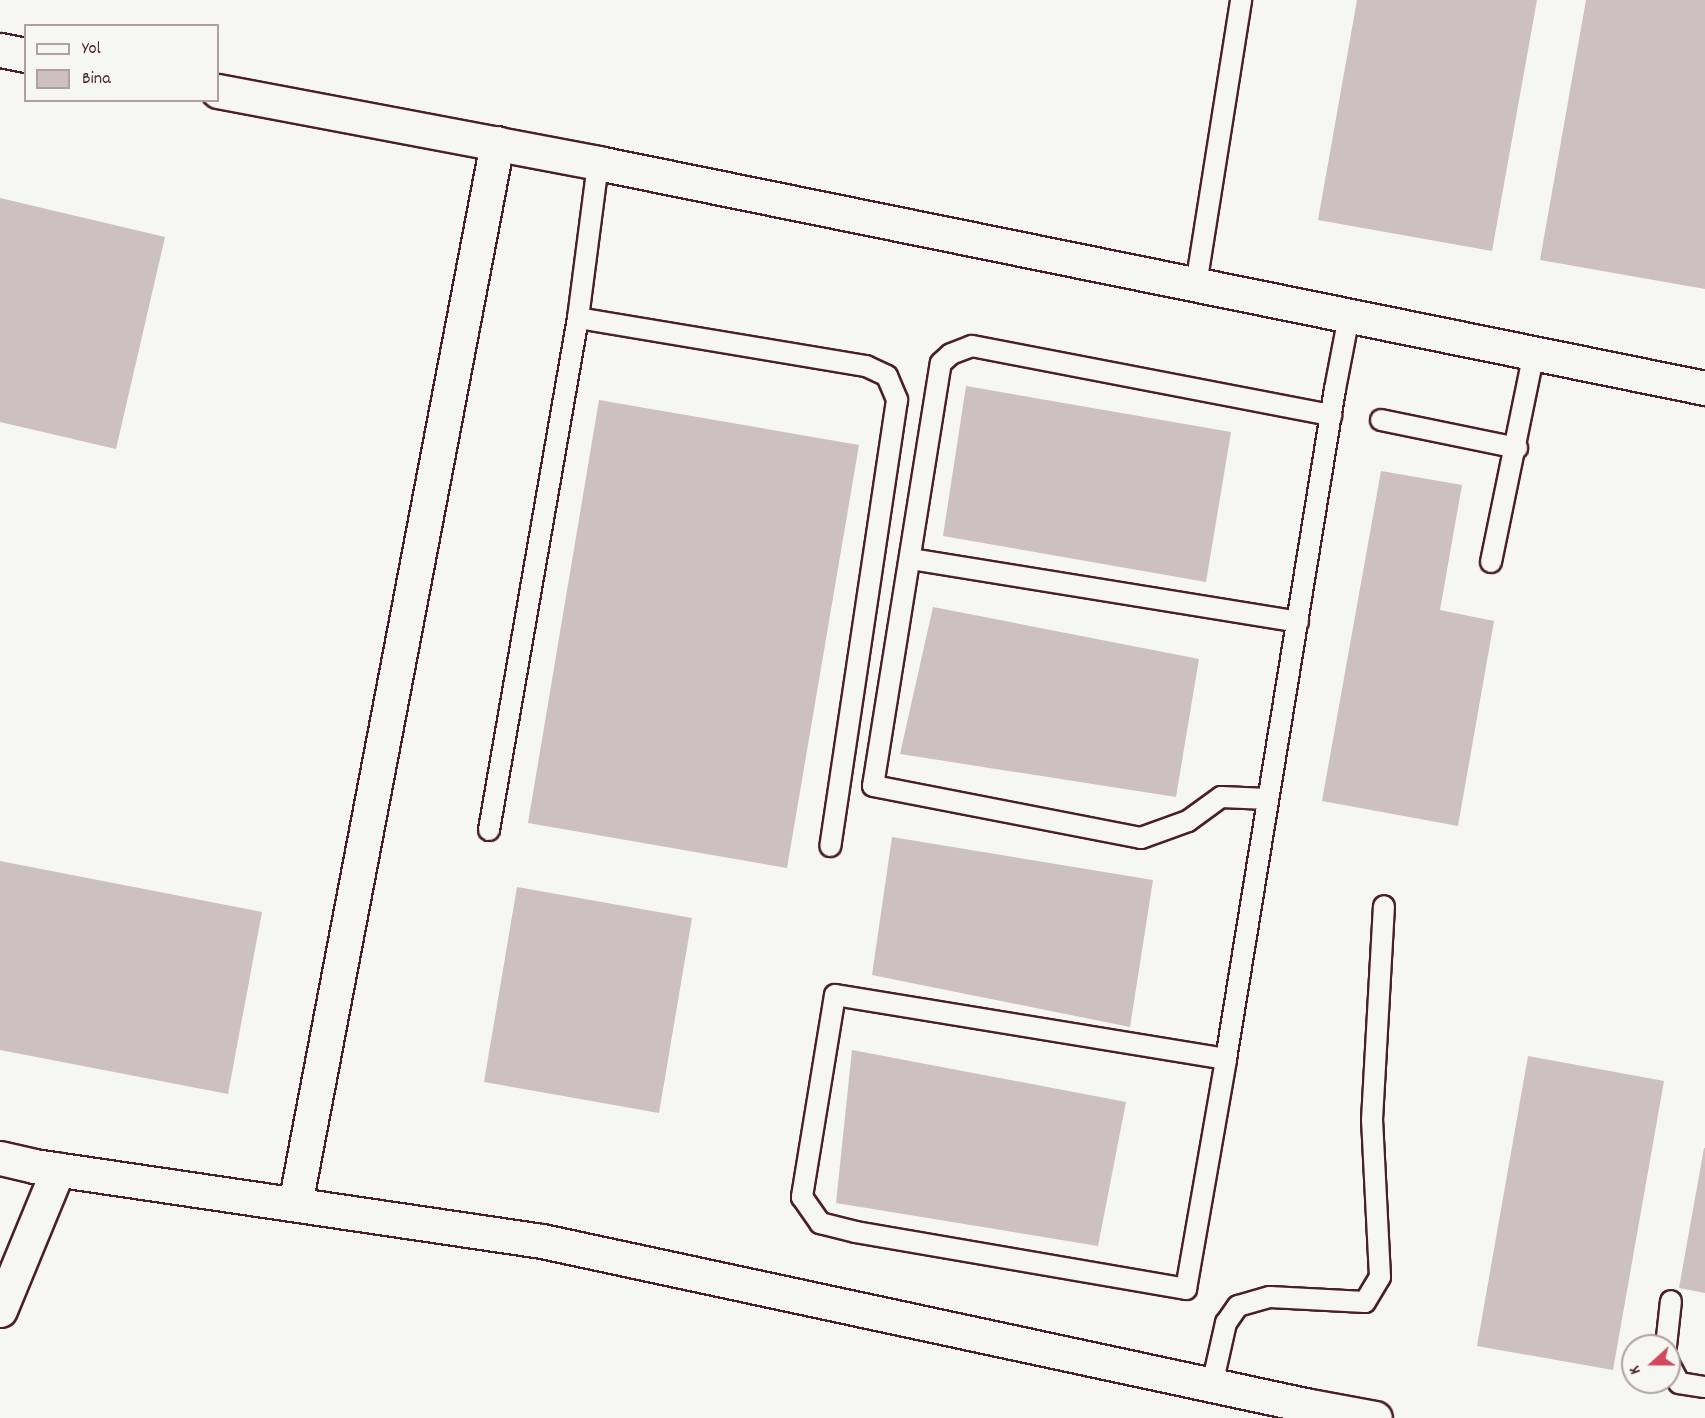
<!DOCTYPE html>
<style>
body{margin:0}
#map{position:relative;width:1705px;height:1418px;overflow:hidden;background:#f6f6f2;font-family:Dekko,sans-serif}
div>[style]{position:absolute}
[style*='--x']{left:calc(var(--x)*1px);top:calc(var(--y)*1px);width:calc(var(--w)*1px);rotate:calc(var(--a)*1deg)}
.building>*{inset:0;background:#ccc1c0}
.roads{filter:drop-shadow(2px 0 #4a1f2b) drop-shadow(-2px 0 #4a1f2b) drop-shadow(0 2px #4a1f2b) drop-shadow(0 -2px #4a1f2b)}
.lane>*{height:20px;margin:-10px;padding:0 10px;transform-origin:10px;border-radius:10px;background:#f6f6f2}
.street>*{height:33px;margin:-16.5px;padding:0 16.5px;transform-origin:16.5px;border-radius:16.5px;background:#f6f6f2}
.secondary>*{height:33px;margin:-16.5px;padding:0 16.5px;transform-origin:16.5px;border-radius:16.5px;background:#f6f6f2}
span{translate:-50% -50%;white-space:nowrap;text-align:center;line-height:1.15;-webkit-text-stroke:4.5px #f6f6f2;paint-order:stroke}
.legend{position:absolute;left:24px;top:24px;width:195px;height:78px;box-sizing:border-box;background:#f6f6f2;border:2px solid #b1a0a2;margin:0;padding:8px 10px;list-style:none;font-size:18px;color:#4a1f2b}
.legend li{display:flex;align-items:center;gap:12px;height:30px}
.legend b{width:30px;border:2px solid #b1a0a2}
.north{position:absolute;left:1621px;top:1334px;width:60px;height:60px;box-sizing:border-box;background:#f6f6f2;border:2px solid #b1a0a2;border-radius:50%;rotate:249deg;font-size:16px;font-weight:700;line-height:24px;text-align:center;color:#4a1f2b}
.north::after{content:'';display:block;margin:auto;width:21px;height:27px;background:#d1495b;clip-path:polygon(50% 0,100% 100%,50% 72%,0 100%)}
</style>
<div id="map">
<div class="building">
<div style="clip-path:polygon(1357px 0,1537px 0,1492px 251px,1318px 220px)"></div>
<div style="clip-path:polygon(1586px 0,1705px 0,1705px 289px,1540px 260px)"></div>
<div style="clip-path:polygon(0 198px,165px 237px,116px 449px,0 422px)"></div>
<div style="clip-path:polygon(966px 386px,1231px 432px,1206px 582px,943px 536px)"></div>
<div style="clip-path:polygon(599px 400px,859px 445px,787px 868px,528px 823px)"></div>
<div style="clip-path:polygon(1381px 471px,1462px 485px,1440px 610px,1494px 621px,1458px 826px,1322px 801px)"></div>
<div style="clip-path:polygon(933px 607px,1199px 659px,1176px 797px,900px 754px)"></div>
<div style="clip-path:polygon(892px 837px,1153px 880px,1130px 1027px,872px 975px)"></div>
<div style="clip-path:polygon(0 861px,262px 912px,228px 1094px,0 1050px)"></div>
<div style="clip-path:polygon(517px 887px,692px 918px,659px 1113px,484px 1082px)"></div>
<div style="clip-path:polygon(852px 1050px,1126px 1102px,1098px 1246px,836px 1203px)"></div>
<div style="clip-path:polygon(1528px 1056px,1664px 1081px,1613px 1370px,1477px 1346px)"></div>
<div style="clip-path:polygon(1704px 1148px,1705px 1148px,1705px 1293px,1679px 1288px)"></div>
</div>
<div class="roads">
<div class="lane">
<div style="--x:1196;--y:285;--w:289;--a:-81"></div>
<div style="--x:578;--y:318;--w:292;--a:9.5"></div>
<div style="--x:866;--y:366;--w:23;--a:25"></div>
<div style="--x:887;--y:376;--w:26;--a:67"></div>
<div style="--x:897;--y:400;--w:451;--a:98.5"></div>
<div style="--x:1381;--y:420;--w:139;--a:11.6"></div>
<div style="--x:911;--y:559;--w:392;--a:9.2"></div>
<div style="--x:1491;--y:562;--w:213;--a:-78.4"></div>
<div style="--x:1268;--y:799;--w:47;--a:-177.6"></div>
<div style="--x:1221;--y:797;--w:41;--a:144"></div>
<div style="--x:1188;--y:821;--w:50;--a:160.1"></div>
<div style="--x:1141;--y:838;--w:273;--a:-169"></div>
<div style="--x:873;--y:786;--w:428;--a:-80.9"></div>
<div style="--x:941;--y:363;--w:13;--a:-42"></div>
<div style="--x:951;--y:354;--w:22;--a:-21"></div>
<div style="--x:972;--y:346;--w:366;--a:10.9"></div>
<div style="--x:489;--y:830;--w:520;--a:-80.14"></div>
<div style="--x:578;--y:318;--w:156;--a:-82.6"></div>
<div style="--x:1226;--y:1059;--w:396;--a:-170.7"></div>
<div style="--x:835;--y:995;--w:205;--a:99.3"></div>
<div style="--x:802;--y:1197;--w:32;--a:55"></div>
<div style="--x:820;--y:1223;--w:37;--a:14"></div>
<div style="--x:856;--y:1232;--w:335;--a:9.8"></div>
<div style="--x:1186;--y:1289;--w:233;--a:-80.1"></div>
<div style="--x:1226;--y:1059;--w:679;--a:-80.76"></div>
<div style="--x:1335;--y:389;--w:74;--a:-79.1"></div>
<div style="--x:1666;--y:1346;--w:45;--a:-83.7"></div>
<div style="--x:1669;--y:1364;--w:21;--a:62"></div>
<div style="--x:1679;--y:1383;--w:26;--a:9"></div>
<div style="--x:1212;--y:1385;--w:64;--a:-77.3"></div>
<div style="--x:1226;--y:1323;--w:21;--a:-55"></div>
<div style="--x:1238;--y:1306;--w:33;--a:-16"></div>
<div style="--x:1270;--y:1297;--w:95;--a:3"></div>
<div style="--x:1365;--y:1302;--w:29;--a:-59"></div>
<div style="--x:1380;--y:1277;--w:157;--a:-92.9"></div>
<div style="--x:1372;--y:1120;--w:214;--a:-86.8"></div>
</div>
<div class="street">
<div style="--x:295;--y:1204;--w:1080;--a:-79.22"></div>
<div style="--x:0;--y:1310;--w:152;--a:-67.6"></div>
</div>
<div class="secondary">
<div style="--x:0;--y:50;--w:26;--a:11"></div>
<div style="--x:218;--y:91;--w:387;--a:10.7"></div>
<div style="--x:598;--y:163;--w:1130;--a:11.49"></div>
<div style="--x:0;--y:1158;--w:35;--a:13"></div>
<div style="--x:34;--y:1166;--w:514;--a:8.4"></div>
<div style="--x:542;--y:1241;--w:786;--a:12.13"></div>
<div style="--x:1310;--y:1406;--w:66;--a:10.5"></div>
</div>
</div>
<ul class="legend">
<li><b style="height:8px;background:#f6f6f2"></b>Yol</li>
<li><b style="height:16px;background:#ccc1c0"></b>Bina</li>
</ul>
<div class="north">K</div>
</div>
